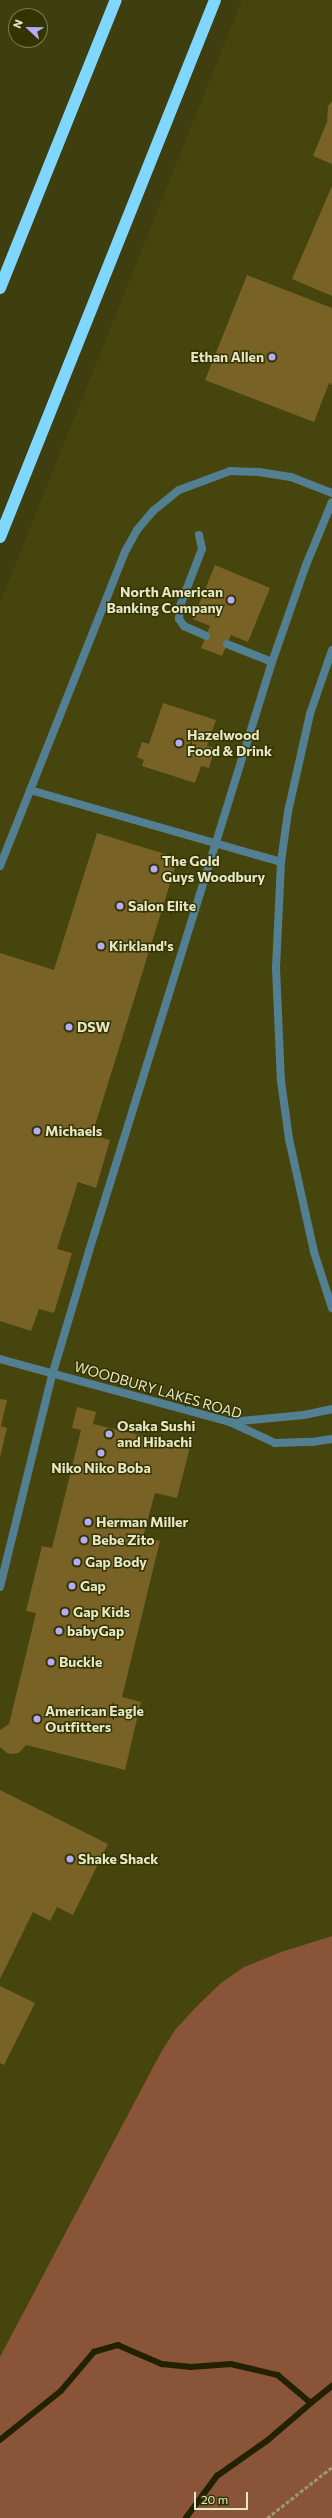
<!DOCTYPE html>
<style>
body{margin:0}
#map{position:relative;width:332px;height:2518px;overflow:hidden;background:#3f3e0f;font-family:Commissioner,sans-serif}
div>[style]{position:absolute}
[style*='--x']{left:calc(var(--x)*1px);top:calc(var(--y)*1px);width:calc(var(--w)*1px);rotate:calc(var(--a)*1deg)}
.built>*{inset:0;background:#46450d}
.green>*{inset:0;background:#895437}
.stream>*{height:5.5px;margin:-2.75px;padding:0 2.75px;transform-origin:2.75px;border-radius:2.75px;background:#222101}
.building>*{inset:0;background:#786226}
.path>*{height:2.5px;margin-top:-1.25px;transform-origin:0;background:repeating-linear-gradient(90deg,#989871 0 4px,transparent 0 6px)}
.service>*{height:8px;margin:-4px;padding:0 4px;transform-origin:4px;border-radius:4px;background:#537f93}
.tertiary>*{height:8px;margin:-4px;padding:0 4px;transform-origin:4px;border-radius:4px;background:#537f93}
.motorway>*{height:12px;margin:-6px;padding:0 6px;transform-origin:6px;border-radius:6px;background:#7fd7ff}
.dots>*{width:11px;height:11px;translate:-50% -50%;box-sizing:border-box;border:2px solid #343402;border-radius:50%}
span{translate:-50% -50%;white-space:nowrap;text-align:center;line-height:1.15;-webkit-text-stroke:3px #343402;paint-order:stroke}
.poi-label{font-size:14px;color:#e6e7c7;font-weight:700}
.right{translate:-100% -50%;text-align:right}
.left{translate:0 -50%;text-align:left}
.street-label{font-size:14px;color:#e6e7c7}
.north{position:absolute;left:8px;top:8px;width:40px;height:40px;box-sizing:border-box;background:#343402;border:1px solid #7b7c51;border-radius:50%;rotate:292deg;font-size:11px;font-weight:700;line-height:16px;text-align:center;color:#e6e7c7}
.north::after{content:'';display:block;margin:auto;width:14px;height:18px;background:#b4acf9;clip-path:polygon(50% 0,100% 100%,50% 72%,0 100%)}
.scale{position:absolute;left:194px;top:2492px;width:54px;height:18px;box-sizing:border-box;border:2px solid #e6e7c7;border-top:0;padding-left:5px;font-size:12px;line-height:14px;white-space:nowrap;color:#e6e7c7;-webkit-text-stroke:3px #343402;paint-order:stroke}
</style>
<div id="map">
<div class="built">
<div style="clip-path:polygon(242px 0,332px 0,332px 1936px,281px 1952px,244px 1967px,221px 1983px,175px 2030px,0 2357px,0 603px)"></div>
</div>
<div class="green">
<div style="clip-path:polygon(332px 1936px,332px 2518px,0 2518px,0 2357px,160px 2054px,175px 2030px,197px 2006px,221px 1983px,244px 1967px,281px 1952px)"></div>
</div>
<div class="stream">
<div style="--x:0;--y:2440;--w:78;--a:-38.8"></div>
<div style="--x:61;--y:2391;--w:51;--a:-49.8"></div>
<div style="--x:94;--y:2352;--w:25;--a:-16"></div>
<div style="--x:118;--y:2345;--w:48;--a:23.4"></div>
<div style="--x:162;--y:2364;--w:29;--a:6"></div>
<div style="--x:191;--y:2367;--w:40;--a:-4.3"></div>
<div style="--x:231;--y:2364;--w:48;--a:13.2"></div>
<div style="--x:278;--y:2375;--w:43;--a:40.3"></div>
<div style="--x:311;--y:2403;--w:27;--a:-39"></div>
<div style="--x:186;--y:2518;--w:52;--a:-53.6"></div>
<div style="--x:217;--y:2476;--w:62;--a:-35.2"></div>
<div style="--x:268;--y:2440;--w:57;--a:-40.7"></div>
</div>
<div class="building">
<div style="clip-path:polygon(332px 101px,332px 164px,313px 156px,327px 122px,328px 106px)"></div>
<div style="clip-path:polygon(332px 186px,332px 296px,292px 279px)"></div>
<div style="clip-path:polygon(247px 275px,332px 308px,332px 385px,329px 383px,314px 422px,205px 380px)"></div>
<div style="clip-path:polygon(215px 565px,270px 588px,248px 642px,231px 635px,222px 656px,201px 648px,210px 626px,193px 619px)"></div>
<div style="clip-path:polygon(163px 703px,216px 720px,207px 746px,215px 748px,209px 768px,201px 766px,195px 783px,142px 766px,144px 760px,137px 757px,142px 742px,149px 744px)"></div>
<div style="clip-path:polygon(97px 833px,178px 858px,92px 1135px,110px 1140px,96px 1188px,78px 1182px,57px 1249px,72px 1253px,54px 1313px,39px 1309px,31px 1331px,0 1321px,0 953px,54px 970px)"></div>
<div style="clip-path:polygon(0 1399px,7px 1400px,1px 1426px,7px 1428px,0 1457px)"></div>
<div style="clip-path:polygon(77px 1407px,96px 1412px,93px 1424px,190px 1447px,177px 1498px,155px 1493px,143px 1537px,160px 1541px,122px 1697px,141px 1702px,125px 1770px,26px 1745px,19px 1753px,13px 1754px,7px 1753px,0 1747px,0 1730px,9px 1724px,36px 1613px,26px 1611px,42px 1546px,52px 1548px,81px 1430px,72px 1428px)"></div>
<div style="clip-path:polygon(0 1790px,108px 1844px,73px 1915px,57px 1907px,50px 1921px,33px 1912px,0 1979px)"></div>
<div style="clip-path:polygon(0 1986px,35px 2003px,4px 2065px,0 2063px)"></div>
</div>
<div class="path">
<div style="--x:267;--y:2518;--w:83;--a:-38.1"></div>
</div>
<div class="service">
<div style="--x:199;--y:535;--w:14;--a:78"></div>
<div style="--x:202;--y:549;--w:61;--a:111.1"></div>
<div style="--x:180;--y:606;--w:13;--a:94"></div>
<div style="--x:179;--y:619;--w:9;--a:54"></div>
<div style="--x:184;--y:626;--w:24;--a:24"></div>
<div style="--x:227;--y:644;--w:48;--a:21.8"></div>
<div style="--x:332;--y:650;--w:68;--a:109"></div>
<div style="--x:310;--y:714;--w:100;--a:102.7"></div>
<div style="--x:288;--y:812;--w:50;--a:98"></div>
<div style="--x:281;--y:862;--w:106;--a:92.7"></div>
<div style="--x:276;--y:968;--w:113;--a:87.5"></div>
<div style="--x:281;--y:1081;--w:59;--a:82.1"></div>
<div style="--x:289;--y:1139;--w:116;--a:77.5"></div>
<div style="--x:314;--y:1252;--w:59;--a:72.2"></div>
<div style="--x:30;--y:790;--w:261;--a:16"></div>
<div style="--x:0;--y:866;--w:340;--a:-68.3"></div>
<div style="--x:126;--y:550;--w:23;--a:-61"></div>
<div style="--x:137;--y:530;--w:25;--a:-50"></div>
<div style="--x:153;--y:511;--w:33;--a:-39"></div>
<div style="--x:179;--y:490;--w:54;--a:-20.4"></div>
<div style="--x:230;--y:471;--w:29;--a:2"></div>
<div style="--x:259;--y:472;--w:32;--a:9"></div>
<div style="--x:291;--y:477;--w:44;--a:21.3"></div>
<div style="--x:0;--y:1587;--w:221;--a:-76.2"></div>
<div style="--x:53;--y:1372;--w:126;--a:-73.4"></div>
<div style="--x:89;--y:1251;--w:617;--a:-72.74"></div>
<div style="--x:272;--y:662;--w:103;--a:-70.7"></div>
<div style="--x:306;--y:565;--w:68;--a:-67.6"></div>
</div>
<div class="tertiary">
<div style="--x:0;--y:1359;--w:238;--a:15.3"></div>
<div style="--x:230;--y:1422;--w:50;--a:25"></div>
<div style="--x:275;--y:1443;--w:37;--a:-2"></div>
<div style="--x:312;--y:1442;--w:20;--a:-9"></div>
<div style="--x:230;--y:1422;--w:74;--a:-5.4"></div>
<div style="--x:304;--y:1415;--w:29;--a:-12"></div>
</div>
<div class="motorway">
<div style="--x:0;--y:288;--w:310;--a:-68.1"></div>
<div style="--x:0;--y:537;--w:578;--a:-68.18"></div>
</div>
<div class="dots">
<div style="left:272px;top:357px;background:#b4acf9"></div>
<div style="left:231px;top:600px;background:#b4acf9"></div>
<div style="left:179px;top:743px;background:#b4acf9"></div>
<div style="left:154px;top:869px;background:#b4acf9"></div>
<div style="left:120px;top:906px;background:#b4acf9"></div>
<div style="left:101px;top:946px;background:#b4acf9"></div>
<div style="left:69px;top:1027px;background:#b4acf9"></div>
<div style="left:37px;top:1131px;background:#b4acf9"></div>
<div style="left:109px;top:1434px;background:#b4acf9"></div>
<div style="left:101px;top:1453px;background:#b4acf9"></div>
<div style="left:88px;top:1522px;background:#b4acf9"></div>
<div style="left:84px;top:1540px;background:#b4acf9"></div>
<div style="left:77px;top:1562px;background:#b4acf9"></div>
<div style="left:72px;top:1586px;background:#b4acf9"></div>
<div style="left:65px;top:1612px;background:#b4acf9"></div>
<div style="left:59px;top:1631px;background:#b4acf9"></div>
<div style="left:51px;top:1662px;background:#b4acf9"></div>
<div style="left:37px;top:1719px;background:#b4acf9"></div>
<div style="left:70px;top:1859px;background:#b4acf9"></div>
</div>
<div class="poi-label">
<span class="right" style="left:264px;top:357px">Ethan Allen</span>
<span class="right" style="left:223px;top:600px">North American<br>Banking Company</span>
<span class="left" style="left:187px;top:743px">Hazelwood<br>Food &amp; Drink</span>
<span class="left" style="left:162px;top:869px">The Gold<br>Guys Woodbury</span>
<span class="left" style="left:128px;top:906px">Salon Elite</span>
<span class="left" style="left:109px;top:946px">Kirkland's</span>
<span class="left" style="left:77px;top:1027px">DSW</span>
<span class="left" style="left:45px;top:1131px">Michaels</span>
<span class="left" style="left:117px;top:1434px">Osaka Sushi<br>and Hibachi</span>
<span style="left:101px;top:1468px">Niko Niko Boba</span>
<span class="left" style="left:96px;top:1522px">Herman Miller</span>
<span class="left" style="left:92px;top:1540px">Bebe Zito</span>
<span class="left" style="left:85px;top:1562px">Gap Body</span>
<span class="left" style="left:80px;top:1586px">Gap</span>
<span class="left" style="left:73px;top:1612px">Gap Kids</span>
<span class="left" style="left:67px;top:1631px">babyGap</span>
<span class="left" style="left:59px;top:1662px">Buckle</span>
<span class="left" style="left:45px;top:1719px">American Eagle<br>Outfitters</span>
<span class="left" style="left:78px;top:1859px">Shake Shack</span>
</div>
<div class="street-label">
<span style="left:158px;top:1390px;rotate:16deg">WOODBURY LAKES ROAD</span>
</div>
<div class="north">N</div>
<div class="scale">20 m</div>
</div>
